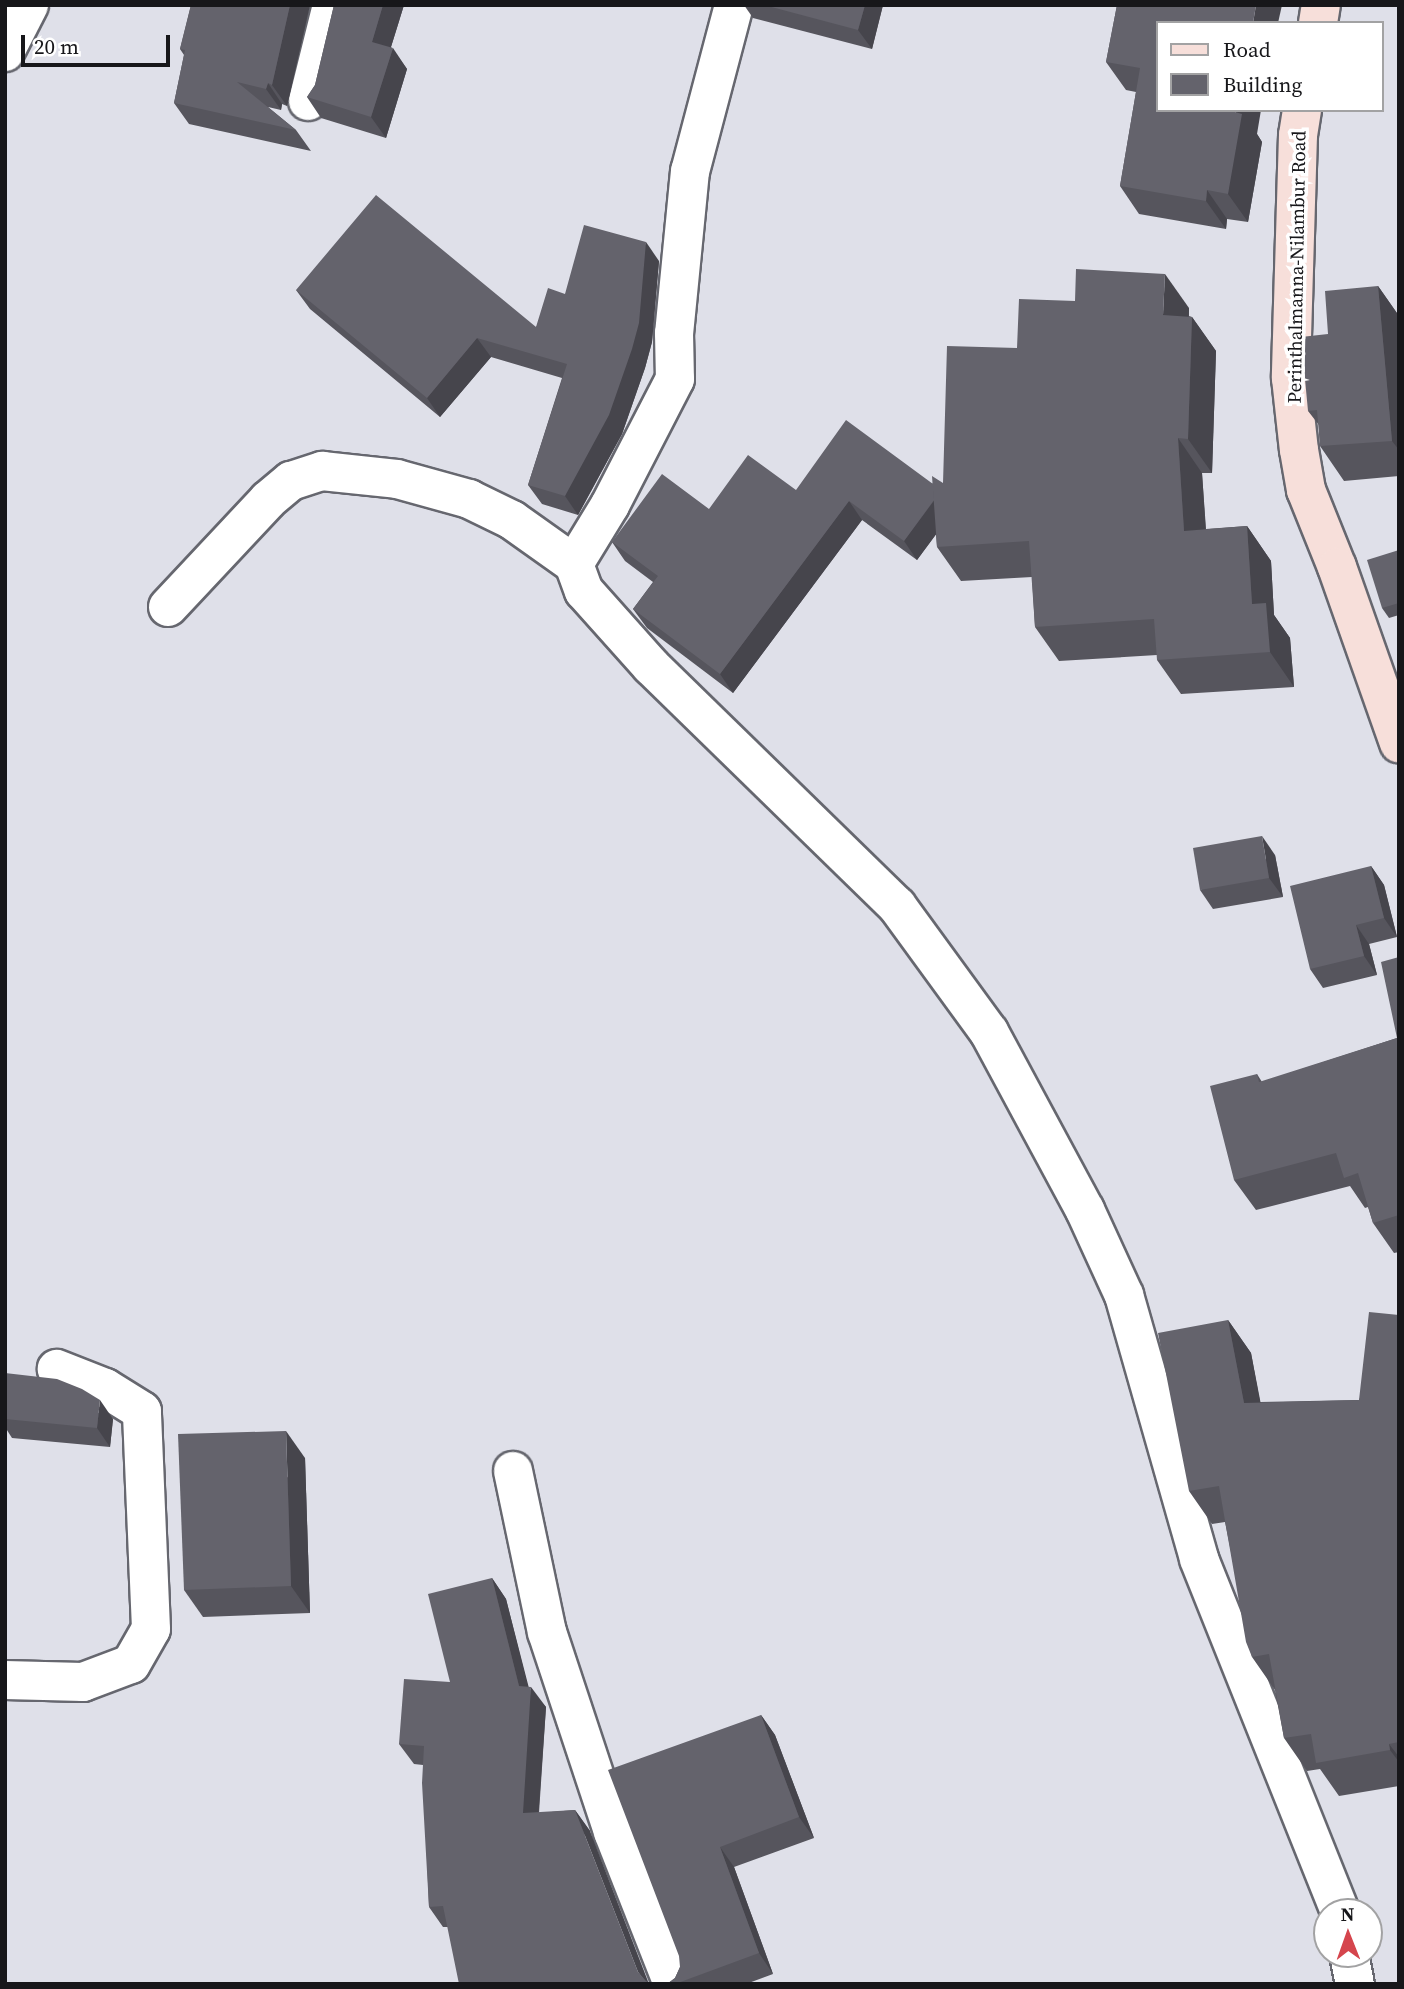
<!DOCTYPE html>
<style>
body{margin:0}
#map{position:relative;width:1404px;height:1989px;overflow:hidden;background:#dfe0e9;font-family:"Source Serif 4",serif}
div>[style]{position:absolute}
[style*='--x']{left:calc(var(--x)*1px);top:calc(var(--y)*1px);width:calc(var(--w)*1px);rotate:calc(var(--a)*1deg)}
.roads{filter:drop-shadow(2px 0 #66676f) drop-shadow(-2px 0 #66676f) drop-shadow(0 2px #66676f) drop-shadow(0 -2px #66676f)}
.minor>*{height:38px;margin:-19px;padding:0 19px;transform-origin:19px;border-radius:19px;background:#fff}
.major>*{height:38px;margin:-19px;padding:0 19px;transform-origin:19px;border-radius:19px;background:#f7dfda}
.wall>*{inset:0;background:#56555d}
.shaded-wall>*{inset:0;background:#46454c}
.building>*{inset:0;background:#64636c}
span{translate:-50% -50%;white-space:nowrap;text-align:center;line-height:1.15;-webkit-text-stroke:7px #fff;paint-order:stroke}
.street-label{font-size:19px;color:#17171a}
.frame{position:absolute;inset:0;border:7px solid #17171a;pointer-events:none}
.legend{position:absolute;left:1156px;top:21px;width:228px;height:91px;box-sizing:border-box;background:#fff;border:2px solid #a2a2a3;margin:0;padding:9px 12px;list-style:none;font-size:21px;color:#17171a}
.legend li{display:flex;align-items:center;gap:14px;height:35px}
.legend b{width:35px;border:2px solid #a2a2a3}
.north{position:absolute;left:1313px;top:1898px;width:70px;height:70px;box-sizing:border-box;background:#fff;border:2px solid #a2a2a3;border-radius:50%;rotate:359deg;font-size:19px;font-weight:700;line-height:28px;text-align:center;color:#17171a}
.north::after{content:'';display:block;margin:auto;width:24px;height:32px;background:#d5454d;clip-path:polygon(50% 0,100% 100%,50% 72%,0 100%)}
.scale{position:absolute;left:21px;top:35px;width:149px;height:32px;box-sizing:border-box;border:4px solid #17171a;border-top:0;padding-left:9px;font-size:21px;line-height:24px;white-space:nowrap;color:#17171a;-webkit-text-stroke:5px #fff;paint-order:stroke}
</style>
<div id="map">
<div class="roads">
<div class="minor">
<div style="--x:734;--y:5;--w:172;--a:104.8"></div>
<div style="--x:690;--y:171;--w:163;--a:95.6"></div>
<div style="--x:674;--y:333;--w:46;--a:88.8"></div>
<div style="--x:675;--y:379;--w:142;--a:117.3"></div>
<div style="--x:610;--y:505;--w:69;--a:121.4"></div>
<div style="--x:574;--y:564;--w:29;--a:70"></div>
<div style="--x:584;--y:591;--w:101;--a:48.2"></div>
<div style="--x:651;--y:666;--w:344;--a:44.3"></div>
<div style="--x:897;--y:906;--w:156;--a:53.9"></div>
<div style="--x:989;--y:1032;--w:202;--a:61.7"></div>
<div style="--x:1085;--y:1210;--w:94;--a:65.4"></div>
<div style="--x:1124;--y:1295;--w:274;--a:74.1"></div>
<div style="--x:1199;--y:1559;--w:380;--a:68.2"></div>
<div style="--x:5;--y:52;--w:53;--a:-62.9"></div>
<div style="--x:308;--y:101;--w:99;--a:-76"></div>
<div style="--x:168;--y:607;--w:146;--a:-46.9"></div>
<div style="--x:268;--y:500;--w:30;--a:-40"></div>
<div style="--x:291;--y:481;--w:33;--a:-18"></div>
<div style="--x:322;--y:471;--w:75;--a:6.1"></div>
<div style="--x:397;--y:479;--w:75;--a:15.5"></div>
<div style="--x:469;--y:499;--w:48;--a:26"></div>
<div style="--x:512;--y:520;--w:76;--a:35.4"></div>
<div style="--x:513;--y:1471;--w:165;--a:78.1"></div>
<div style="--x:547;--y:1632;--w:211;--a:71.7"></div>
<div style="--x:613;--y:1832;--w:163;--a:68.5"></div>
<div style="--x:5;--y:1680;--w:78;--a:1.5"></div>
<div style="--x:83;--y:1682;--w:51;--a:-20.6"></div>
<div style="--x:131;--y:1664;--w:40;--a:-60.3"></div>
<div style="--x:151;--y:1629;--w:218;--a:-92.4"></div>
<div style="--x:142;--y:1411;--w:44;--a:-148.1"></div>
<div style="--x:105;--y:1388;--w:52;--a:-158.4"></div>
<div style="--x:1349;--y:1954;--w:31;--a:79"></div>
</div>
<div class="major">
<div style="--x:1318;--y:23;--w:18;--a:-81"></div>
<div style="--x:1302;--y:110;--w:25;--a:99"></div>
<div style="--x:1298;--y:135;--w:243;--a:91.7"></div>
<div style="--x:1291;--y:378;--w:72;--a:83.7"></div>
<div style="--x:1299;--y:450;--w:41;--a:80.1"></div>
<div style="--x:1306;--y:490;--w:83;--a:68.1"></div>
<div style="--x:1337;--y:567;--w:187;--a:70.6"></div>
</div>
</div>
<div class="wall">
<div style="clip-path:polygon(191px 5px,310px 5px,287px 106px,282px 104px,281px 110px,268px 107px,296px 130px,311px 151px,189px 124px,174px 103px,184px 55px,180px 49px)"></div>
<div style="clip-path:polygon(334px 5px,404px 5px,391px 47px,407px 69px,386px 138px,321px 118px,307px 97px,315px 85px)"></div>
<div style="clip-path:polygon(744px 5px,883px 5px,872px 49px,753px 18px)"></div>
<div style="clip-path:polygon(1117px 5px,1257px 134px,1262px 142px,1248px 222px,1227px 219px,1226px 229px,1139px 214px,1120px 186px,1136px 92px,1126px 90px,1106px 62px)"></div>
<div style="clip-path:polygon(659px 261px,652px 342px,645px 368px,622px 434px,578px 515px,542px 504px,528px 485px,562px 378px,491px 357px,440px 417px,310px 309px,296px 290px,536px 327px,565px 294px)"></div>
<div style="clip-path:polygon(1378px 286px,1399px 316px,1399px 476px,1344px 481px,1320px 446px,1319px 425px,1308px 411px,1328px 334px)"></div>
<div style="clip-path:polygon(1189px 308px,1189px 316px,1192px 317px,1216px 351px,1212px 473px,1202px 473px,1206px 529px,1247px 526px,1271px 561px,1274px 615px,1290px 638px,1294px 687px,1181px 694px,1157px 660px,1157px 655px,1059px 661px,1035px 627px,1032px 577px,961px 581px,937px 547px,936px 534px,917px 560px,862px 520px,733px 693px,647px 628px,633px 609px,653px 582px,625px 561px,612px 542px,709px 509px,796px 490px,943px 483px,1017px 348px)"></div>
<div style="clip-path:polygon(1399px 550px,1399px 615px,1389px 618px,1382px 608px)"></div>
<div style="clip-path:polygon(1275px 855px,1283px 897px,1213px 909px,1200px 890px)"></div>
<div style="clip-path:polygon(1371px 866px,1384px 885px,1397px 937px,1369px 944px,1377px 975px,1323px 988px,1310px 969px)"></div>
<div style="clip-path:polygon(1399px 957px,1399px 1252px,1394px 1253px,1373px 1223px,1368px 1207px,1365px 1208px,1350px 1186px,1256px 1210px,1234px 1180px,1257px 1074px,1262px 1082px,1397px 1038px)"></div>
<div style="clip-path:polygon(1399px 1315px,1399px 1786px,1339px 1796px,1320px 1769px,1307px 1771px,1284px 1738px,1275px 1690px,1252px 1657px,1225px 1522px,1212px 1524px,1189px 1491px,1228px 1320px,1251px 1353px,1260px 1402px,1359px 1400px)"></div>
<div style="clip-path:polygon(5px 1373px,113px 1419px,110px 1447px,12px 1438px,5px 1427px)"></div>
<div style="clip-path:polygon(305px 1458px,310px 1613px,203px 1617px,184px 1590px)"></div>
<div style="clip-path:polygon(492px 1578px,506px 1599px,528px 1687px,546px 1707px,539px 1813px,575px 1810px,590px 1831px,448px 1927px,443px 1927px,429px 1907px,423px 1765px,414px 1764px,399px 1744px,450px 1682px)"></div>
<div style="clip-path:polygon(761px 1715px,775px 1735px,814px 1838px,734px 1867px,773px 1974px,746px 1984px,667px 1984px,675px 1978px,680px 1967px)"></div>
</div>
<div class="shaded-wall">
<div style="clip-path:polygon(290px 5px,310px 5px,287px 106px,272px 85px)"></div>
<div style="clip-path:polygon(383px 5px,404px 5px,386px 63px,372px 42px)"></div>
<div style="clip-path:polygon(865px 5px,883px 5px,872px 49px,858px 30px)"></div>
<div style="clip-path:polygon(1256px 5px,1282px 5px,1278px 23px,1253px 23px)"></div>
<div style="clip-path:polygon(393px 48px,407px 69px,386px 138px,371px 117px)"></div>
<div style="clip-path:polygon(268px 83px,282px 104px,281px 110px,266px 89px)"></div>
<div style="clip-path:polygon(1236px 110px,1261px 110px,1257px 134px,1262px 142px,1248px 222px,1228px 194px)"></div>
<div style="clip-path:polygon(1207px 190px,1227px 219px,1226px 229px,1206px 201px)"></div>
<div style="clip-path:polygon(646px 242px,659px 261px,652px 342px,645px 368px,622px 434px,578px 515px,565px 496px)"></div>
<div style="clip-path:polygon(1165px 274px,1189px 308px,1187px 350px,1163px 315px)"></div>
<div style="clip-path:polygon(1378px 286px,1399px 316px,1399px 450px,1392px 441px)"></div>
<div style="clip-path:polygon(1192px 317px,1216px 351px,1212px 473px,1188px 439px)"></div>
<div style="clip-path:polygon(477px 338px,491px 357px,440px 417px,427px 398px)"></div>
<div style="clip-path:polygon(1178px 438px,1202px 473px,1208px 565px,1184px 531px)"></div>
<div style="clip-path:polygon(942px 490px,955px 509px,917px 560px,904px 541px)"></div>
<div style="clip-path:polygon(849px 501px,862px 520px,733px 693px,720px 674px)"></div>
<div style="clip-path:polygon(1247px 526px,1271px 561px,1274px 615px,1290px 638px,1294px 687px,1270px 652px,1252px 604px)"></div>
<div style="clip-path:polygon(1262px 836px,1275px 855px,1283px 897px,1269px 878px)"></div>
<div style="clip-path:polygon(1371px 866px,1384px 885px,1397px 937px,1384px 918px)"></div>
<div style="clip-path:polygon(1356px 925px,1369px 944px,1377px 975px,1364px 956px)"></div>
<div style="clip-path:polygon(1228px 1320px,1251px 1353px,1267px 1436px,1244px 1403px)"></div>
<div style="clip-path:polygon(100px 1400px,113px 1419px,110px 1447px,97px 1428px)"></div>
<div style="clip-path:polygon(286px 1431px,305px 1458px,310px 1613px,291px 1586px)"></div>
<div style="clip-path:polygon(492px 1578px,506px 1599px,531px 1696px,531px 1687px,546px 1707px,537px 1834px,523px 1813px,519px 1686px)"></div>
<div style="clip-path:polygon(761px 1715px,775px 1735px,814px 1838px,799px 1817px)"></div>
<div style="clip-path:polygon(1389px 1744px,1399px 1757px,1399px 1762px,1390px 1750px)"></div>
<div style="clip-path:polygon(575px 1810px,590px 1831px,649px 1984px,647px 1984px,638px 1972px)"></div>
<div style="clip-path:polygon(720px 1847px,734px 1867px,773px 1974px,759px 1953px)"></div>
</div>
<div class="building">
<div style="clip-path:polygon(191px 5px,290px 5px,272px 85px,268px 83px,266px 89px,237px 82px,296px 130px,174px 103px,185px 50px,180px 49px)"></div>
<div style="clip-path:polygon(334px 5px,383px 5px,372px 42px,393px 48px,371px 117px,307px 97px,315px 85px)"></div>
<div style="clip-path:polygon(764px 5px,865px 5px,858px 30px)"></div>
<div style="clip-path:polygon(1117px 5px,1140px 5px,1147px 7px,1147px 5px,1256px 5px,1253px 23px,1157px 23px,1157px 110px,1236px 110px,1235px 112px,1242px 114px,1228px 194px,1207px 190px,1206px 201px,1120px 186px,1140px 68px,1106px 62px)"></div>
<div style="clip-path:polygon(376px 195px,536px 327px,548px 288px,565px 294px,584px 225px,646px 242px,639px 323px,632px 349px,609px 415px,565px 496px,528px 485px,567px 364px,477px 338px,427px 398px,296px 290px)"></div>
<div style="clip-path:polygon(1076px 269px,1165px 274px,1163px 315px,1192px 317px,1188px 439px,1178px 438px,1184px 531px,1247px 526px,1252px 604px,1266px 603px,1270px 652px,1157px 660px,1154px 619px,1035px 627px,1029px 541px,937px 547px,932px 476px,943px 483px,947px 346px,1017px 348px,1019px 299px,1075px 301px)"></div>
<div style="clip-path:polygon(1378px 286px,1392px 441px,1320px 446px,1317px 410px,1308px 411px,1301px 337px,1328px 334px,1325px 291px)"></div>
<div style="clip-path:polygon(846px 420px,933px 484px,934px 500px,904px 541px,849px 501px,720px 674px,633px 609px,658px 576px,612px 542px,662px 474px,709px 509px,748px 455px,796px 490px)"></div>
<div style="clip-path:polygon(1399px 550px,1399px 603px,1382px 608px,1367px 560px)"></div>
<div style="clip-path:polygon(1262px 836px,1269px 878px,1200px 890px,1193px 848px)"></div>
<div style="clip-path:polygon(1371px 866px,1384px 918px,1356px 925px,1364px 956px,1310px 969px,1290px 886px)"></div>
<div style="clip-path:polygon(1399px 957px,1399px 1215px,1373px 1223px,1358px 1173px,1344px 1178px,1336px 1153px,1234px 1180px,1210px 1086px,1257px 1074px,1259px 1082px,1397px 1038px,1381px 962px)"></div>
<div style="clip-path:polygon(1369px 1312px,1399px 1315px,1399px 1742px,1389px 1744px,1390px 1750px,1316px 1763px,1311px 1734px,1284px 1738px,1269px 1654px,1252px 1657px,1246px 1642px,1219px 1486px,1189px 1491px,1158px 1333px,1228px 1320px,1244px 1403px,1359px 1400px)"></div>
<div style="clip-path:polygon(5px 1373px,57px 1379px,82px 1389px,100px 1400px,97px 1428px,5px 1419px)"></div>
<div style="clip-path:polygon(286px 1431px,291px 1586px,184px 1590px,178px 1434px)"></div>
<div style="clip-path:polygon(492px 1578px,519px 1686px,531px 1687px,523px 1813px,575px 1810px,638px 1972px,646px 1981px,652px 1984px,459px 1984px,443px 1906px,429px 1907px,422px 1783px,424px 1746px,399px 1744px,404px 1679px,450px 1682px,428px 1594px)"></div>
<div style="clip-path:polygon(761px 1715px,799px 1817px,720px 1847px,759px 1953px,675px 1984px,667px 1984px,675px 1978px,680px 1967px,679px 1956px,608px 1770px)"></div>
</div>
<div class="street-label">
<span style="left:1297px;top:267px;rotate:-89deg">Perinthalmanna-Nilambur Road</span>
</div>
<div class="frame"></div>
<ul class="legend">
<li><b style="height:9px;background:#f7dfda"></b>Road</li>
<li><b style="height:19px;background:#64636c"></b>Building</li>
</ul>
<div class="north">N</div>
<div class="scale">20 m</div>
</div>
